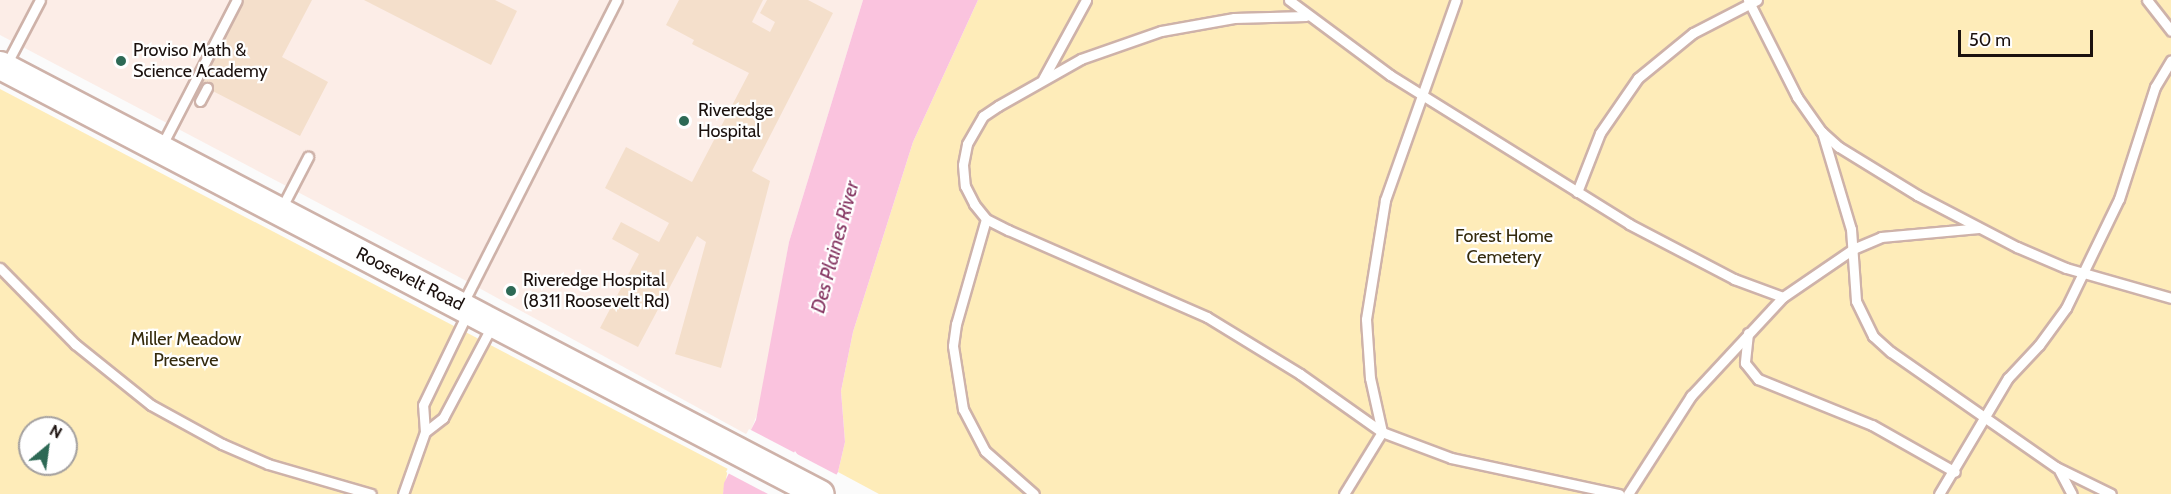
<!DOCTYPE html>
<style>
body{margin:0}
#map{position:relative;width:2171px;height:494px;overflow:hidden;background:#fbfbfb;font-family:Cabin,sans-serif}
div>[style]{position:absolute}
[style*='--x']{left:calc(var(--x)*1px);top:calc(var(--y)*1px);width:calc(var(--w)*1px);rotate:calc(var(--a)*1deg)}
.built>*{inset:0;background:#fcede7}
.green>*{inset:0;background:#feecb9}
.water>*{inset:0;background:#fac3de}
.pier>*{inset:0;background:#fbfbfb}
.building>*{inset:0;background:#f4dfcb}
.roads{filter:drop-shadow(2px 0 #ceb2a9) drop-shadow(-2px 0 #ceb2a9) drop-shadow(0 2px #ceb2a9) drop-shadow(0 -2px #ceb2a9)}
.service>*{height:9px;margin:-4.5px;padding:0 4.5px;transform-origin:4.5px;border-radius:4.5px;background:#fff}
.secondary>*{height:27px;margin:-13.5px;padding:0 13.5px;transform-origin:13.5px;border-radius:13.5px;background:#fff}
.dots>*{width:16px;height:16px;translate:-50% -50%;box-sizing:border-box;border:3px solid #fff;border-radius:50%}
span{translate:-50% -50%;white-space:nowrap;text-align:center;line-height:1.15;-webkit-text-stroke:4.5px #fff;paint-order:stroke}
.poi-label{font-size:18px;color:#1b110e}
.left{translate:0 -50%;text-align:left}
.park-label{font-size:18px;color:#352b0d}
.street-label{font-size:18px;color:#1b110e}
.water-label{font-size:20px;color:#863763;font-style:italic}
.north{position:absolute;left:18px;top:416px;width:60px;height:60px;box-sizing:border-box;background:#fff;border:2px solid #a4a09f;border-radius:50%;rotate:29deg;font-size:16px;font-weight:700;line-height:24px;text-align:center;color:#1b110e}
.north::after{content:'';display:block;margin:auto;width:21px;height:27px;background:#2d6955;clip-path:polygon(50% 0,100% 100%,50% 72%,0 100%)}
.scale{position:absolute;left:1958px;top:30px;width:135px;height:27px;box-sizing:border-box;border:3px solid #1b110e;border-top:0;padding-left:8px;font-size:18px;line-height:21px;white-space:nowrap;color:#1b110e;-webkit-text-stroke:4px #fff;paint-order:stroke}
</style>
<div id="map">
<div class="built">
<div style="clip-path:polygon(0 0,863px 0,789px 242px,760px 407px,751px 430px,746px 434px,459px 277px,0 35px)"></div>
</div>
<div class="green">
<div style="clip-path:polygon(978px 0,2171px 0,2171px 494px,879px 494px,838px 472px,845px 442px,841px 391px,853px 332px,913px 142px)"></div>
<div style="clip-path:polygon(evenodd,0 89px,728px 469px,723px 494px,0 494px,0 89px,30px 428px,66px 428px,66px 464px,30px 464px,30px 428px)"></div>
</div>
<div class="water">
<div style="clip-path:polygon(863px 0,978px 0,913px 142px,853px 332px,841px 391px,845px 442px,838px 472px,825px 494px,795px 451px,770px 494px,723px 494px,724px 483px,756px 420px,789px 242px)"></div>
</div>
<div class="pier">
<div style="clip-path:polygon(749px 429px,839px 476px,829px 494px,768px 494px,726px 472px)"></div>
</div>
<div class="building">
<div style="clip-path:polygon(244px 0,312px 0,282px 57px,328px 82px,300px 136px,201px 85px)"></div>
<div style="clip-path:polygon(364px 0,495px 0,517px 11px,491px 65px)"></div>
<div style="clip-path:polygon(679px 0,763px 0,752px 22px,770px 32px,775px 22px,760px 13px,767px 0,808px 0,833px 13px,752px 171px,770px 181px,721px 368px,675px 354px,706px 242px,697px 236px,638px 347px,600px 328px,639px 254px,612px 239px,621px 222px,659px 242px,669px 223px,605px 188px,626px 147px,692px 182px,749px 73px,692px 44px,694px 40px,666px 25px)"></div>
</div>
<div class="roads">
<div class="service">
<div style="--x:1289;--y:0;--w:126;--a:36.6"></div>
<div style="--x:1390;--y:75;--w:282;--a:31.9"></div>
<div style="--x:1629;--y:224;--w:119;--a:27.6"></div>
<div style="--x:1734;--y:279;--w:52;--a:20.2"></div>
<div style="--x:1748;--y:0;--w:109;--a:63.2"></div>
<div style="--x:1797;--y:97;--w:42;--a:54.8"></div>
<div style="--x:1821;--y:131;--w:24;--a:42"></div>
<div style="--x:1839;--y:147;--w:92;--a:31.6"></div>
<div style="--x:1917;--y:195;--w:113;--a:27.5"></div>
<div style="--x:2017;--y:247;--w:53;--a:23.2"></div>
<div style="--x:2066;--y:268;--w:109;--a:15.9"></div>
<div style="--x:2147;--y:0;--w:39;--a:52"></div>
<div style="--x:1306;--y:16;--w:72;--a:178.4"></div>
<div style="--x:1234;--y:18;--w:74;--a:169.9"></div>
<div style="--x:1161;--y:31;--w:85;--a:160.7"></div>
<div style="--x:1081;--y:59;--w:95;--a:150.5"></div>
<div style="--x:998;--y:106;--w:18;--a:146"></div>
<div style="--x:983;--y:116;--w:32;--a:120"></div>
<div style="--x:967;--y:144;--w:21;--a:101"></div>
<div style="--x:963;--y:165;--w:21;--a:85"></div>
<div style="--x:965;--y:186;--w:20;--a:63"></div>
<div style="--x:974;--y:204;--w:19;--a:51"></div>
<div style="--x:986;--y:219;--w:25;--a:27"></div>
<div style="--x:1008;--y:230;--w:217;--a:23.6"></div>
<div style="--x:1207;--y:317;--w:109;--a:31.5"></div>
<div style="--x:1300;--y:374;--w:100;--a:35.3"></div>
<div style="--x:1382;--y:432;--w:74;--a:20.6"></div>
<div style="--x:1451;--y:458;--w:172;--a:12.1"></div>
<div style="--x:6;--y:65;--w:73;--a:-62.4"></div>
<div style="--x:1043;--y:79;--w:90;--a:-61.4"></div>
<div style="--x:200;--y:101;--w:15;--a:-62"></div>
<div style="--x:1822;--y:132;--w:101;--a:73.4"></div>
<div style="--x:1851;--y:229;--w:72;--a:86"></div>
<div style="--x:1856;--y:301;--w:39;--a:64"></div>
<div style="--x:1873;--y:336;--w:24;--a:42"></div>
<div style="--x:1891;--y:352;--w:201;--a:34.9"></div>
<div style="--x:2056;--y:467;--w:61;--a:26.1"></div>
<div style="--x:161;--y:147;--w:165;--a:-62.7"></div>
<div style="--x:1577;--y:192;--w:63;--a:-68.7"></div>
<div style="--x:1600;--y:133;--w:67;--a:-55.4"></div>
<div style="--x:1638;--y:78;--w:71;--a:-39.3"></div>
<div style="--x:1693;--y:33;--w:72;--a:-27.3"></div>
<div style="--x:281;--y:209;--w:59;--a:-62.6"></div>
<div style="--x:986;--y:219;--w:109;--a:105.9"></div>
<div style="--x:956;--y:324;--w:22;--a:98"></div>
<div style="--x:953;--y:346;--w:64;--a:81"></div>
<div style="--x:963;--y:409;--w:47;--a:62.4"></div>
<div style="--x:985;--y:451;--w:65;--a:41.3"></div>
<div style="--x:0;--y:268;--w:107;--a:45.4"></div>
<div style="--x:75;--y:344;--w:97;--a:38.8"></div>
<div style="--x:151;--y:405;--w:81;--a:28.8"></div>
<div style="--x:222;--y:444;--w:50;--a:23.5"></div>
<div style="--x:268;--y:464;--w:107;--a:16.2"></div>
<div style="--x:462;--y:305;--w:342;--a:-63.1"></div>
<div style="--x:1748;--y:333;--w:30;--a:96"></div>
<div style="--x:1745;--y:363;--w:21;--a:51"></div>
<div style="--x:1758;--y:379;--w:123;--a:22"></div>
<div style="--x:1872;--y:425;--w:95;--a:29.5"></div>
<div style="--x:425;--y:432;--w:23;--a:-38"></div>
<div style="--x:443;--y:418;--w:106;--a:-62"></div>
<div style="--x:2059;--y:470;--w:27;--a:62"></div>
<div style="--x:403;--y:494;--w:66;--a:-70.5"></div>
<div style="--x:425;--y:432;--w:27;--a:-94"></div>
<div style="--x:423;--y:405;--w:103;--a:-64.2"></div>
<div style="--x:1344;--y:494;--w:73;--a:-58.5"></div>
<div style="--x:1382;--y:432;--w:55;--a:-102.5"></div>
<div style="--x:1370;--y:378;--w:59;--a:-93.9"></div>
<div style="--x:1366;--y:319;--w:121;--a:-80.9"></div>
<div style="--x:1385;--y:200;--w:212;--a:-70.5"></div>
<div style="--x:1628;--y:494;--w:117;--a:-57.3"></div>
<div style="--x:1691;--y:396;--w:135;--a:-47.1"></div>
<div style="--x:1783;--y:297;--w:85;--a:-34.4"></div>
<div style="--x:1853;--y:249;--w:30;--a:-23"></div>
<div style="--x:1881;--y:237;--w:98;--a:-5.2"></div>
<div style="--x:1939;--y:494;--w:135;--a:-59.3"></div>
<div style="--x:2008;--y:378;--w:45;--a:-46.8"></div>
<div style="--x:2039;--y:345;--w:46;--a:-53.9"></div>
<div style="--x:2066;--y:308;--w:121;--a:-64.1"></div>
<div style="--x:2119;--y:199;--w:118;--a:-72.2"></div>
<div style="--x:2155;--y:87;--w:31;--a:-59"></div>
</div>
<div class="secondary">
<div style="--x:0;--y:65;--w:925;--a:27.62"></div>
</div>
</div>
<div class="dots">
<div style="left:121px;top:61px;background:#2d6955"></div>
<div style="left:684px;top:121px;background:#2d6955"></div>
<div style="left:511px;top:291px;background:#2d6955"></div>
</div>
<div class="poi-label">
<span class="left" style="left:133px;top:61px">Proviso Math &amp;<br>Science Academy</span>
<span class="left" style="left:698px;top:121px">Riveredge<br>Hospital</span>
<span class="left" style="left:523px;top:291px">Riveredge Hospital<br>(8311 Roosevelt Rd)</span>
</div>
<div class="park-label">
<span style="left:1504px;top:247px">Forest Home<br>Cemetery</span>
<span style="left:186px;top:350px">Miller Meadow<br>Preserve</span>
</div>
<div class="street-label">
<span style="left:410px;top:279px;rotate:27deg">Roosevelt Road</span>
</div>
<div class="water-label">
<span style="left:835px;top:247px;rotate:-75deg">Des Plaines River</span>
</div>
<div class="north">N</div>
<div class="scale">50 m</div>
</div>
